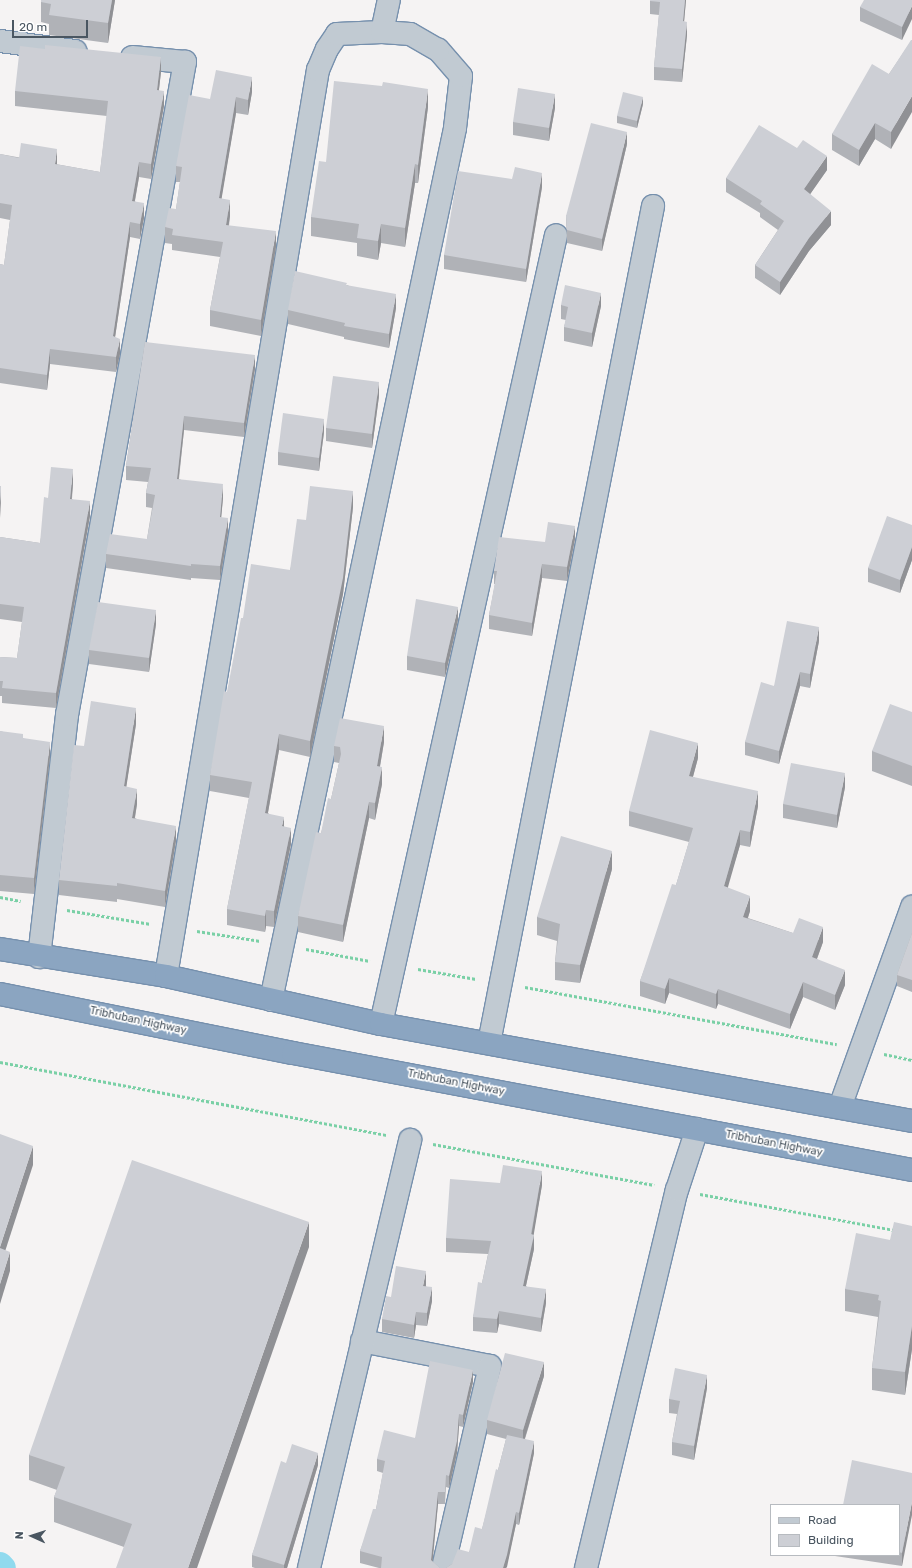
<!DOCTYPE html>
<style>
body{margin:0}
#map{position:relative;width:912px;height:1568px;overflow:hidden;background:#f5f3f3;font-family:Rubik,sans-serif}
div>[style]{position:absolute}
[style*='--x']{left:calc(var(--x)*1px);top:calc(var(--y)*1px);width:calc(var(--w)*1px);rotate:calc(var(--a)*1deg)}
.canal>*{height:26px;margin:-13px;padding:0 13px;transform-origin:13px;border-radius:13px;background:#90daee}
.path>*{height:2.5px;margin-top:-1.25px;transform-origin:0;background:repeating-linear-gradient(90deg,#7ad0a6 0 3px,transparent 0 5px)}
.roads{filter:drop-shadow(1px 0 #7690ad) drop-shadow(-1px 0 #7690ad) drop-shadow(0 1px #7690ad) drop-shadow(0 -1px #7690ad)}
.minor>*{height:22px;margin:-11px;padding:0 11px;transform-origin:11px;border-radius:11px;background:#c1cad2}
.highway>*{height:22px;margin:-11px;padding:0 11px;transform-origin:11px;border-radius:11px;background:#8ba5c1}
.wall>*{inset:0;background:#b0b2b7}
.shaded-wall>*{inset:0;background:#909195}
.building>*{inset:0;background:#cdcfd5}
span{translate:-50% -50%;white-space:nowrap;text-align:center;line-height:1.15;-webkit-text-stroke:3.5px #fff;paint-order:stroke}
.street-label{font-size:11px;color:#4a5661}
.legend{position:absolute;left:770px;top:1504px;width:130px;height:52px;box-sizing:border-box;background:#fff;border:1px solid #b7bbc0;margin:0;padding:5px 7px;list-style:none;font-size:12px;color:#4a5661}
.legend li{display:flex;align-items:center;gap:8px;height:20px}
.legend b{width:20px;border:1px solid #b7bbc0}
.north{position:absolute;left:12px;top:1516px;width:40px;height:40px;-webkit-text-stroke:3px #fff;paint-order:stroke;rotate:273deg;font-size:11px;font-weight:700;line-height:16px;text-align:center;color:#4a5661}
.north::after{content:'';display:block;margin:auto;width:14px;height:18px;background:#4a5661;clip-path:polygon(50% 0,100% 100%,50% 72%,0 100%)}
.scale{position:absolute;left:12px;top:20px;width:76px;height:18px;box-sizing:border-box;border:2px solid #4a5661;border-top:0;padding-left:5px;font-size:12px;line-height:14px;white-space:nowrap;color:#4a5661;-webkit-text-stroke:3px #fff;paint-order:stroke}
</style>
<div id="map">
<div class="canal">
<div style="--x:0;--y:1565;--w:4;--a:45"></div>
</div>
<div class="path">
<div style="--x:0;--y:897;--w:21;--a:11"></div>
<div style="--x:67;--y:910;--w:85;--a:9.5"></div>
<div style="--x:197;--y:931;--w:64;--a:9"></div>
<div style="--x:306;--y:949;--w:65;--a:10.6"></div>
<div style="--x:418;--y:969;--w:59;--a:9.8"></div>
<div style="--x:525;--y:987;--w:317;--a:10.4"></div>
<div style="--x:884;--y:1054;--w:29;--a:12"></div>
<div style="--x:0;--y:1062;--w:394;--a:10.7"></div>
<div style="--x:433;--y:1144;--w:225;--a:10.5"></div>
<div style="--x:700;--y:1194;--w:197;--a:10.5"></div>
</div>
<div class="roads">
<div class="minor">
<div style="--x:0;--y:41;--w:76;--a:7.6"></div>
<div style="--x:39;--y:957;--w:244;--a:-83.4"></div>
<div style="--x:67;--y:715;--w:664;--a:-79.76"></div>
<div style="--x:185;--y:62;--w:53;--a:-174.6"></div>
<div style="--x:166;--y:976;--w:919;--a:-80.48"></div>
<div style="--x:318;--y:70;--w:23;--a:-67"></div>
<div style="--x:327;--y:49;--w:18;--a:-56"></div>
<div style="--x:337;--y:34;--w:45;--a:-2.5"></div>
<div style="--x:382;--y:32;--w:33;--a:-78"></div>
<div style="--x:271;--y:1000;--w:891;--a:-78.08"></div>
<div style="--x:455;--y:128;--w:52;--a:-83.4"></div>
<div style="--x:461;--y:76;--w:35;--a:-131"></div>
<div style="--x:438;--y:50;--w:32;--a:-150"></div>
<div style="--x:410;--y:34;--w:28;--a:-176"></div>
<div style="--x:381;--y:1024;--w:808;--a:-77.49"></div>
<div style="--x:489;--y:1043;--w:853;--a:-78.91"></div>
<div style="--x:840;--y:1107;--w:213;--a:-70.2"></div>
<div style="--x:362;--y:1341;--w:130;--a:11.1"></div>
<div style="--x:490;--y:1366;--w:207;--a:103.1"></div>
<div style="--x:309;--y:1568;--w:440;--a:-76.7"></div>
<div style="--x:586;--y:1568;--w:389;--a:-76.5"></div>
<div style="--x:677;--y:1190;--w:64;--a:-71.8"></div>
</div>
<div class="highway">
<div style="--x:0;--y:949;--w:168;--a:9.2"></div>
<div style="--x:166;--y:976;--w:220;--a:12.6"></div>
<div style="--x:381;--y:1024;--w:540;--a:10.35"></div>
<div style="--x:0;--y:994;--w:299;--a:11.4"></div>
<div style="--x:293;--y:1053;--w:630;--a:10.7"></div>
</div>
</div>
<div class="wall">
<div style="clip-path:polygon(41px 0,115px 0,108px 43px,49px 35px,49px 24px,41px 22px)"></div>
<div style="clip-path:polygon(650px 0,686px 0,684px 21px,687px 35px,682px 82px,654px 80px,654px 67px,659px 15px,650px 14px)"></div>
<div style="clip-path:polygon(912px 0,902px 40px,860px 21px,860px 7px)"></div>
<div style="clip-path:polygon(912px 40px,891px 149px,875px 139px,859px 166px,832px 150px,832px 134px,889px 74px)"></div>
<div style="clip-path:polygon(161px 72px,159px 90px,164px 106px,151px 179px,139px 177px,135px 201px,144px 218px,140px 239px,130px 237px,115px 337px,120px 354px,116px 372px,50px 364px,47px 390px,0 383px,0 264px,4px 265px,10px 220px,0 218px,0 154px,100px 172px,107px 116px,15px 106px,15px 91px)"></div>
<div style="clip-path:polygon(252px 92px,248px 115px,236px 113px,221px 199px,230px 216px,229px 226px,276px 247px,261px 336px,210px 326px,210px 310px,220px 257px,172px 250px,172px 244px,165px 243px,165px 227px,176px 209px,180px 182px,176px 182px,176px 166px,210px 99px)"></div>
<div style="clip-path:polygon(643px 104px,637px 128px,617px 123px,617px 116px)"></div>
<div style="clip-path:polygon(428px 107px,418px 183px,415px 183px,405px 247px,381px 243px,378px 260px,357px 256px,357px 243px,311px 236px,311px 217px,326px 162px)"></div>
<div style="clip-path:polygon(555px 108px,549px 141px,513px 135px,513px 122px)"></div>
<div style="clip-path:polygon(627px 144px,602px 251px,567px 243px,566px 216px)"></div>
<div style="clip-path:polygon(827px 170px,810px 194px,831px 225px,809px 251px,780px 295px,755px 278px,755px 265px,778px 230px,760px 217px,760px 213px,726px 192px,726px 178px)"></div>
<div style="clip-path:polygon(512px 179px,542px 187px,526px 282px,444px 269px,444px 255px)"></div>
<div style="clip-path:polygon(347px 285px,396px 308px,389px 348px,344px 339px,344px 337px,288px 324px,288px 310px)"></div>
<div style="clip-path:polygon(561px 305px,601px 306px,592px 347px,564px 341px,564px 327px,566px 320px,561px 319px)"></div>
<div style="clip-path:polygon(145px 342px,255px 369px,244px 437px,184px 430px,179px 479px,223px 498px,221px 517px,228px 532px,220px 580px,191px 578px,191px 580px,106px 568px,106px 554px,147px 539px,152px 508px,146px 507px,146px 493px,148px 482px,126px 480px,126px 466px)"></div>
<div style="clip-path:polygon(379px 396px,372px 448px,326px 441px,326px 428px)"></div>
<div style="clip-path:polygon(324px 432px,319px 471px,278px 465px,278px 452px)"></div>
<div style="clip-path:polygon(73px 484px,72px 499px,90px 516px,56px 708px,2px 703px,2px 696px,0 696px,0 657px,17px 658px,22px 622px,0 619px,0 537px,40px 543px,48px 498px)"></div>
<div style="clip-path:polygon(353px 507px,343px 594px,310px 757px,279px 750px,268px 813px,284px 826px,291px 844px,274px 927px,266px 926px,265px 932px,227px 925px,227px 909px,249px 798px,210px 791px,210px 775px,243px 618px,290px 570px,306px 520px)"></div>
<div style="clip-path:polygon(912px 525px,912px 560px,900px 593px,868px 582px,868px 568px)"></div>
<div style="clip-path:polygon(575px 539px,567px 581px,542px 578px,532px 636px,489px 629px,489px 615px,495px 584px,494px 584px,494px 571px,545px 542px)"></div>
<div style="clip-path:polygon(458px 620px,445px 677px,407px 670px,407px 656px)"></div>
<div style="clip-path:polygon(156px 624px,149px 672px,89px 664px,89px 650px)"></div>
<div style="clip-path:polygon(819px 641px,810px 688px,800px 686px,779px 764px,745px 755px,745px 742px,774px 686px)"></div>
<div style="clip-path:polygon(912px 712px,912px 786px,872px 771px,872px 751px)"></div>
<div style="clip-path:polygon(136px 724px,126px 787px,137px 804px,135px 818px,176px 841px,165px 907px,117px 899px,117px 902px,59px 895px,59px 880px,84px 746px)"></div>
<div style="clip-path:polygon(0 731px,23px 738px,50px 757px,34px 894px,0 891px)"></div>
<div style="clip-path:polygon(384px 742px,380px 767px,382px 784px,375px 820px,369px 818px,343px 942px,298px 932px,298px 916px,321px 833px,331px 799px,339px 763px,334px 762px,334px 746px)"></div>
<div style="clip-path:polygon(698px 758px,693px 777px,758px 806px,750px 847px,740px 845px,727px 887px,750px 911px,748px 918px,793px 933px,823px 942px,817px 959px,845px 985px,835px 1010px,803px 997px,790px 1029px,718px 1004px,716px 1009px,669px 993px,665px 1004px,640px 996px,640px 981px,676px 885px,689px 842px,629px 826px,629px 811px)"></div>
<div style="clip-path:polygon(845px 787px,837px 828px,783px 818px,783px 804px)"></div>
<div style="clip-path:polygon(612px 869px,580px 983px,555px 980px,555px 962px,557px 941px,537px 935px,537px 917px)"></div>
<div style="clip-path:polygon(912px 933px,912px 992px,897px 986px,897px 975px)"></div>
<div style="clip-path:polygon(500px 1183px,542px 1185px,533px 1235px,534px 1249px,526px 1286px,546px 1303px,541px 1332px,499px 1324px,497px 1333px,473px 1331px,473px 1317px,482px 1283px,488px 1254px,446px 1252px,446px 1238px)"></div>
<div style="clip-path:polygon(912px 1226px,912px 1349px,905px 1395px,872px 1390px,872px 1368px,878px 1317px,845px 1311px,845px 1289px,890px 1240px)"></div>
<div style="clip-path:polygon(309px 1247px,124px 1547px,54px 1522px,54px 1497px,57px 1490px,29px 1480px,29px 1455px)"></div>
<div style="clip-path:polygon(426px 1285px,426px 1286px,432px 1301px,427px 1326px,416px 1325px,414px 1338px,382px 1332px,382px 1319px,391px 1297px)"></div>
<div style="clip-path:polygon(544px 1376px,525px 1439px,534px 1453px,519px 1525px,516px 1524px,506px 1568px,446px 1568px,469px 1552px,482px 1529px,498px 1470px,506px 1439px,487px 1434px,487px 1420px)"></div>
<div style="clip-path:polygon(473px 1382px,463px 1427px,459px 1426px,457px 1453px,449px 1488px,446px 1487px,445px 1504px,438px 1504px,432px 1561px,440px 1568px,379px 1568px,360px 1563px,360px 1551px,376px 1509px,383px 1473px,377px 1471px,377px 1459px,415px 1438px)"></div>
<div style="clip-path:polygon(707px 1388px,694px 1460px,672px 1455px,672px 1442px,677px 1414px,669px 1413px,669px 1399px)"></div>
<div style="clip-path:polygon(286px 1463px,318px 1465px,287px 1568px,255px 1568px,252px 1567px,252px 1555px)"></div>
<div style="clip-path:polygon(912px 1473px,902px 1566px,835px 1556px,835px 1555px,899px 1555px,899px 1505px)"></div>
</div>
<div class="shaded-wall">
<div style="clip-path:polygon(112px 0,115px 0,108px 43px,108px 23px)"></div>
<div style="clip-path:polygon(685px 0,686px 0,683px 34px,683px 21px)"></div>
<div style="clip-path:polygon(912px 6px,912px 19px,902px 40px,902px 27px)"></div>
<div style="clip-path:polygon(687px 22px,687px 35px,682px 82px,682px 69px)"></div>
<div style="clip-path:polygon(161px 57px,161px 72px,157px 105px,157px 90px)"></div>
<div style="clip-path:polygon(252px 77px,252px 92px,248px 115px,248px 100px)"></div>
<div style="clip-path:polygon(428px 89px,428px 107px,418px 183px,418px 165px)"></div>
<div style="clip-path:polygon(164px 91px,164px 106px,151px 179px,151px 164px)"></div>
<div style="clip-path:polygon(555px 94px,555px 108px,549px 141px,549px 128px)"></div>
<div style="clip-path:polygon(912px 96px,912px 112px,891px 149px,891px 132px)"></div>
<div style="clip-path:polygon(236px 97px,236px 113px,219px 214px,219px 198px)"></div>
<div style="clip-path:polygon(643px 97px,643px 104px,637px 128px,637px 121px)"></div>
<div style="clip-path:polygon(875px 123px,875px 139px,859px 166px,859px 150px)"></div>
<div style="clip-path:polygon(627px 132px,627px 144px,602px 251px,602px 239px)"></div>
<div style="clip-path:polygon(57px 149px,57px 164px,55px 179px,55px 164px)"></div>
<div style="clip-path:polygon(827px 156px,827px 170px,804px 203px,804px 189px)"></div>
<div style="clip-path:polygon(139px 162px,139px 177px,132px 216px,132px 201px)"></div>
<div style="clip-path:polygon(415px 164px,415px 183px,405px 247px,405px 228px)"></div>
<div style="clip-path:polygon(542px 173px,542px 187px,526px 282px,526px 269px)"></div>
<div style="clip-path:polygon(230px 200px,230px 216px,226px 241px,226px 225px)"></div>
<div style="clip-path:polygon(144px 203px,144px 218px,140px 239px,140px 224px)"></div>
<div style="clip-path:polygon(831px 211px,831px 225px,809px 251px,780px 295px,780px 282px,809px 238px)"></div>
<div style="clip-path:polygon(130px 222px,130px 237px,113px 351px,113px 336px)"></div>
<div style="clip-path:polygon(381px 224px,381px 243px,378px 260px,378px 241px)"></div>
<div style="clip-path:polygon(276px 231px,276px 247px,261px 336px,261px 320px)"></div>
<div style="clip-path:polygon(601px 293px,601px 306px,592px 347px,592px 333px)"></div>
<div style="clip-path:polygon(396px 294px,396px 308px,389px 348px,389px 334px)"></div>
<div style="clip-path:polygon(120px 339px,120px 354px,116px 372px,116px 357px)"></div>
<div style="clip-path:polygon(50px 349px,50px 364px,47px 390px,47px 375px)"></div>
<div style="clip-path:polygon(255px 355px,255px 369px,244px 437px,244px 423px)"></div>
<div style="clip-path:polygon(379px 382px,379px 396px,372px 448px,372px 434px)"></div>
<div style="clip-path:polygon(184px 416px,184px 430px,177px 493px,177px 479px)"></div>
<div style="clip-path:polygon(324px 419px,324px 432px,319px 471px,319px 458px)"></div>
<div style="clip-path:polygon(73px 469px,73px 484px,70px 514px,70px 499px)"></div>
<div style="clip-path:polygon(223px 484px,223px 498px,220px 531px,220px 517px)"></div>
<div style="clip-path:polygon(1px 486px,1px 501px,0 518px,0 503px)"></div>
<div style="clip-path:polygon(353px 491px,353px 507px,343px 594px,310px 757px,310px 741px)"></div>
<div style="clip-path:polygon(90px 501px,90px 516px,56px 708px,56px 693px)"></div>
<div style="clip-path:polygon(228px 518px,228px 532px,220px 580px,220px 566px)"></div>
<div style="clip-path:polygon(575px 526px,575px 539px,567px 581px,567px 567px)"></div>
<div style="clip-path:polygon(912px 547px,912px 560px,900px 593px,900px 580px)"></div>
<div style="clip-path:polygon(542px 564px,542px 578px,532px 636px,532px 623px)"></div>
<div style="clip-path:polygon(458px 607px,458px 620px,445px 677px,445px 663px)"></div>
<div style="clip-path:polygon(156px 610px,156px 624px,149px 672px,149px 658px)"></div>
<div style="clip-path:polygon(819px 627px,819px 641px,810px 688px,810px 674px)"></div>
<div style="clip-path:polygon(800px 672px,800px 686px,779px 764px,779px 751px)"></div>
<div style="clip-path:polygon(136px 708px,136px 724px,124px 802px,124px 786px)"></div>
<div style="clip-path:polygon(384px 726px,384px 742px,377px 783px,377px 766px)"></div>
<div style="clip-path:polygon(279px 734px,279px 750px,265px 829px,265px 813px)"></div>
<div style="clip-path:polygon(50px 742px,50px 757px,34px 894px,34px 878px)"></div>
<div style="clip-path:polygon(698px 743px,698px 758px,689px 791px,689px 776px)"></div>
<div style="clip-path:polygon(382px 767px,382px 784px,375px 820px,375px 803px)"></div>
<div style="clip-path:polygon(845px 773px,845px 787px,837px 828px,837px 815px)"></div>
<div style="clip-path:polygon(137px 789px,137px 804px,132px 834px,132px 818px)"></div>
<div style="clip-path:polygon(758px 791px,758px 806px,750px 847px,750px 832px)"></div>
<div style="clip-path:polygon(369px 802px,369px 818px,343px 942px,343px 925px)"></div>
<div style="clip-path:polygon(284px 817px,284px 833px,282px 826px)"></div>
<div style="clip-path:polygon(176px 826px,176px 841px,165px 907px,165px 891px)"></div>
<div style="clip-path:polygon(291px 828px,291px 844px,274px 927px,274px 911px)"></div>
<div style="clip-path:polygon(740px 830px,740px 845px,724px 901px,724px 886px)"></div>
<div style="clip-path:polygon(612px 851px,612px 869px,580px 983px,580px 965px)"></div>
<div style="clip-path:polygon(750px 896px,750px 911px,743px 932px,743px 917px)"></div>
<div style="clip-path:polygon(266px 910px,266px 926px,265px 932px,265px 916px)"></div>
<div style="clip-path:polygon(823px 927px,823px 942px,812px 972px,812px 957px)"></div>
<div style="clip-path:polygon(845px 970px,845px 985px,835px 1010px,835px 995px)"></div>
<div style="clip-path:polygon(669px 978px,669px 993px,665px 1004px,665px 989px)"></div>
<div style="clip-path:polygon(803px 982px,803px 997px,790px 1029px,790px 1014px)"></div>
<div style="clip-path:polygon(718px 989px,718px 1004px,716px 1009px,716px 994px)"></div>
<div style="clip-path:polygon(33px 1146px,33px 1165px,0 1267px,0 1247px)"></div>
<div style="clip-path:polygon(542px 1171px,542px 1185px,532px 1245px,534px 1235px,534px 1249px,523px 1299px,523px 1286px)"></div>
<div style="clip-path:polygon(309px 1222px,309px 1247px,197px 1568px,188px 1568px)"></div>
<div style="clip-path:polygon(10px 1252px,10px 1271px,0 1304px,0 1284px)"></div>
<div style="clip-path:polygon(426px 1271px,426px 1285px,423px 1299px,423px 1286px)"></div>
<div style="clip-path:polygon(432px 1287px,432px 1301px,427px 1326px,427px 1313px)"></div>
<div style="clip-path:polygon(546px 1289px,546px 1303px,541px 1332px,541px 1318px)"></div>
<div style="clip-path:polygon(499px 1311px,499px 1324px,497px 1333px,497px 1319px)"></div>
<div style="clip-path:polygon(416px 1312px,416px 1325px,414px 1338px,414px 1325px)"></div>
<div style="clip-path:polygon(912px 1326px,912px 1349px,905px 1395px,905px 1372px)"></div>
<div style="clip-path:polygon(544px 1362px,544px 1376px,523px 1444px,523px 1430px)"></div>
<div style="clip-path:polygon(473px 1370px,473px 1382px,463px 1427px,463px 1415px)"></div>
<div style="clip-path:polygon(707px 1375px,707px 1388px,694px 1460px,694px 1446px)"></div>
<div style="clip-path:polygon(459px 1414px,459px 1426px,457px 1453px,449px 1488px,449px 1476px)"></div>
<div style="clip-path:polygon(534px 1441px,534px 1453px,519px 1525px,519px 1513px)"></div>
<div style="clip-path:polygon(318px 1453px,318px 1465px,287px 1568px,284px 1568px,284px 1565px)"></div>
<div style="clip-path:polygon(438px 1492px,438px 1504px,432px 1568px,431px 1560px)"></div>
<div style="clip-path:polygon(912px 1502px,912px 1515px,902px 1566px,902px 1553px)"></div>
<div style="clip-path:polygon(516px 1512px,516px 1524px,507px 1567px,506px 1568px,503px 1568px)"></div>
</div>
<div class="building">
<div style="clip-path:polygon(41px 0,112px 0,108px 23px,49px 15px,51px 4px,41px 2px)"></div>
<div style="clip-path:polygon(650px 0,685px 0,683px 21px,687px 22px,682px 69px,654px 67px,660px 2px,650px 1px)"></div>
<div style="clip-path:polygon(864px 0,912px 0,912px 6px,902px 27px,860px 7px)"></div>
<div style="clip-path:polygon(911px 40px,912px 40px,912px 96px,891px 132px,875px 123px,859px 150px,832px 134px,872px 64px,889px 74px)"></div>
<div style="clip-path:polygon(45px 45px,161px 57px,157px 90px,164px 91px,151px 164px,139px 162px,132px 201px,144px 203px,140px 224px,130px 222px,113px 336px,120px 339px,116px 357px,50px 349px,47px 375px,0 368px,0 264px,4px 265px,12px 205px,0 203px,0 154px,19px 158px,21px 143px,57px 149px,55px 164px,100px 172px,108px 101px,15px 91px,20px 46px,45px 49px)"></div>
<div style="clip-path:polygon(216px 70px,252px 77px,248px 100px,236px 97px,219px 198px,230px 200px,226px 225px,276px 231px,261px 320px,210px 310px,223px 242px,172px 235px,173px 229px,165px 227px,169px 208px,176px 209px,182px 167px,176px 166px,189px 95px,210px 99px)"></div>
<div style="clip-path:polygon(334px 81px,382px 86px,383px 82px,428px 89px,418px 165px,415px 164px,405px 228px,381px 224px,378px 241px,357px 238px,359px 224px,311px 217px,319px 161px,326px 162px)"></div>
<div style="clip-path:polygon(518px 88px,555px 94px,549px 128px,513px 122px)"></div>
<div style="clip-path:polygon(623px 92px,643px 97px,637px 121px,617px 116px)"></div>
<div style="clip-path:polygon(591px 123px,627px 132px,602px 239px,567px 230px,566px 216px)"></div>
<div style="clip-path:polygon(759px 125px,797px 148px,803px 140px,827px 156px,804px 189px,831px 211px,809px 238px,780px 282px,755px 265px,784px 221px,760px 204px,762px 201px,726px 178px)"></div>
<div style="clip-path:polygon(515px 167px,542px 173px,526px 269px,444px 255px,458px 171px,512px 179px)"></div>
<div style="clip-path:polygon(295px 271px,347px 283px,346px 285px,396px 294px,389px 334px,344px 326px,345px 323px,288px 310px)"></div>
<div style="clip-path:polygon(565px 285px,601px 293px,592px 333px,564px 327px,568px 307px,561px 305px)"></div>
<div style="clip-path:polygon(145px 342px,255px 355px,244px 423px,184px 416px,177px 479px,223px 484px,220px 517px,228px 518px,220px 566px,191px 564px,191px 566px,106px 554px,110px 534px,147px 539px,155px 495px,146px 493px,151px 468px,126px 466px)"></div>
<div style="clip-path:polygon(333px 376px,379px 382px,372px 434px,326px 428px)"></div>
<div style="clip-path:polygon(283px 413px,324px 419px,319px 458px,278px 452px)"></div>
<div style="clip-path:polygon(51px 467px,73px 469px,70px 499px,90px 501px,56px 693px,2px 688px,3px 681px,0 681px,0 657px,17px 658px,24px 607px,0 604px,0 537px,40px 543px,44px 497px,48px 498px)"></div>
<div style="clip-path:polygon(0 486px,1px 486px,0 503px)"></div>
<div style="clip-path:polygon(310px 486px,353px 491px,343px 578px,310px 741px,279px 734px,265px 813px,284px 817px,282px 826px,291px 828px,274px 911px,266px 910px,265px 916px,227px 909px,252px 782px,210px 775px,224px 691px,227px 692px,241px 618px,243px 618px,251px 564px,290px 570px,297px 519px,306px 520px)"></div>
<div style="clip-path:polygon(887px 516px,912px 525px,912px 547px,900px 580px,868px 568px)"></div>
<div style="clip-path:polygon(548px 522px,575px 526px,567px 567px,542px 564px,532px 623px,489px 615px,497px 571px,494px 571px,499px 537px,545px 542px)"></div>
<div style="clip-path:polygon(416px 599px,458px 607px,445px 663px,407px 656px)"></div>
<div style="clip-path:polygon(98px 602px,156px 610px,149px 658px,89px 650px)"></div>
<div style="clip-path:polygon(787px 621px,819px 627px,810px 674px,800px 672px,779px 751px,745px 742px,761px 682px,774px 686px)"></div>
<div style="clip-path:polygon(91px 701px,136px 708px,124px 786px,137px 789px,132px 818px,176px 826px,165px 891px,117px 883px,117px 886px,59px 880px,74px 745px,84px 746px)"></div>
<div style="clip-path:polygon(890px 704px,912px 712px,912px 766px,872px 751px)"></div>
<div style="clip-path:polygon(340px 718px,384px 726px,377px 766px,382px 767px,375px 803px,369px 802px,343px 925px,298px 916px,316px 832px,321px 833px,328px 798px,331px 799px,341px 754px,340px 747px,334px 746px)"></div>
<div style="clip-path:polygon(650px 730px,698px 743px,689px 776px,758px 791px,750px 832px,740px 830px,724px 886px,750px 896px,743px 917px,793px 933px,799px 918px,823px 927px,812px 957px,845px 970px,835px 995px,803px 982px,790px 1014px,718px 989px,716px 994px,669px 978px,665px 989px,640px 981px,672px 884px,676px 885px,693px 828px,629px 811px)"></div>
<div style="clip-path:polygon(0 731px,23px 734px,23px 738px,50px 742px,34px 878px,0 875px)"></div>
<div style="clip-path:polygon(791px 763px,845px 773px,837px 815px,783px 804px)"></div>
<div style="clip-path:polygon(561px 836px,612px 851px,580px 965px,555px 962px,560px 924px,537px 917px)"></div>
<div style="clip-path:polygon(912px 933px,912px 980px,897px 975px)"></div>
<div style="clip-path:polygon(0 1134px,33px 1146px,0 1247px)"></div>
<div style="clip-path:polygon(132px 1160px,309px 1222px,188px 1568px,116px 1568px,132px 1524px,54px 1497px,65px 1467px,29px 1455px)"></div>
<div style="clip-path:polygon(503px 1165px,542px 1171px,531px 1234px,534px 1235px,523px 1286px,546px 1289px,541px 1318px,499px 1311px,497px 1319px,473px 1317px,478px 1282px,482px 1283px,491px 1241px,446px 1238px,450px 1179px,500px 1183px)"></div>
<div style="clip-path:polygon(894px 1222px,912px 1226px,912px 1326px,905px 1372px,872px 1368px,881px 1301px,878px 1300px,879px 1295px,845px 1289px,856px 1233px,890px 1240px)"></div>
<div style="clip-path:polygon(0 1248px,10px 1252px,0 1284px)"></div>
<div style="clip-path:polygon(396px 1266px,426px 1271px,423px 1286px,432px 1287px,427px 1313px,416px 1312px,414px 1325px,382px 1319px,386px 1296px,391px 1297px)"></div>
<div style="clip-path:polygon(505px 1353px,544px 1362px,523px 1430px,487px 1420px)"></div>
<div style="clip-path:polygon(430px 1361px,473px 1370px,463px 1415px,459px 1414px,457px 1441px,449px 1476px,446px 1475px,445px 1492px,438px 1492px,431px 1560px,440px 1568px,381px 1568px,382px 1557px,360px 1551px,373px 1509px,376px 1509px,385px 1461px,377px 1459px,384px 1430px,415px 1438px)"></div>
<div style="clip-path:polygon(675px 1368px,707px 1375px,694px 1446px,672px 1442px,680px 1401px,669px 1399px)"></div>
<div style="clip-path:polygon(507px 1435px,534px 1441px,519px 1513px,516px 1512px,507px 1555px,503px 1568px,446px 1568px,452px 1564px,458px 1549px,469px 1552px,475px 1527px,482px 1529px,496px 1469px,498px 1470px)"></div>
<div style="clip-path:polygon(292px 1444px,318px 1453px,284px 1565px,252px 1555px,281px 1461px,286px 1463px)"></div>
<div style="clip-path:polygon(852px 1460px,912px 1473px,912px 1502px,902px 1553px,899px 1552px,899px 1505px,843px 1505px)"></div>
</div>
<div class="street-label">
<span style="left:138px;top:1021px;rotate:12deg">Tribhuban Highway</span>
<span style="left:456px;top:1083px;rotate:11deg">Tribhuban Highway</span>
<span style="left:774px;top:1144px;rotate:11deg">Tribhuban Highway</span>
</div>
<ul class="legend">
<li><b style="height:5px;background:#c1cad2"></b>Road</li>
<li><b style="height:11px;background:#cdcfd5"></b>Building</li>
</ul>
<div class="north">N</div>
<div class="scale">20 m</div>
</div>
